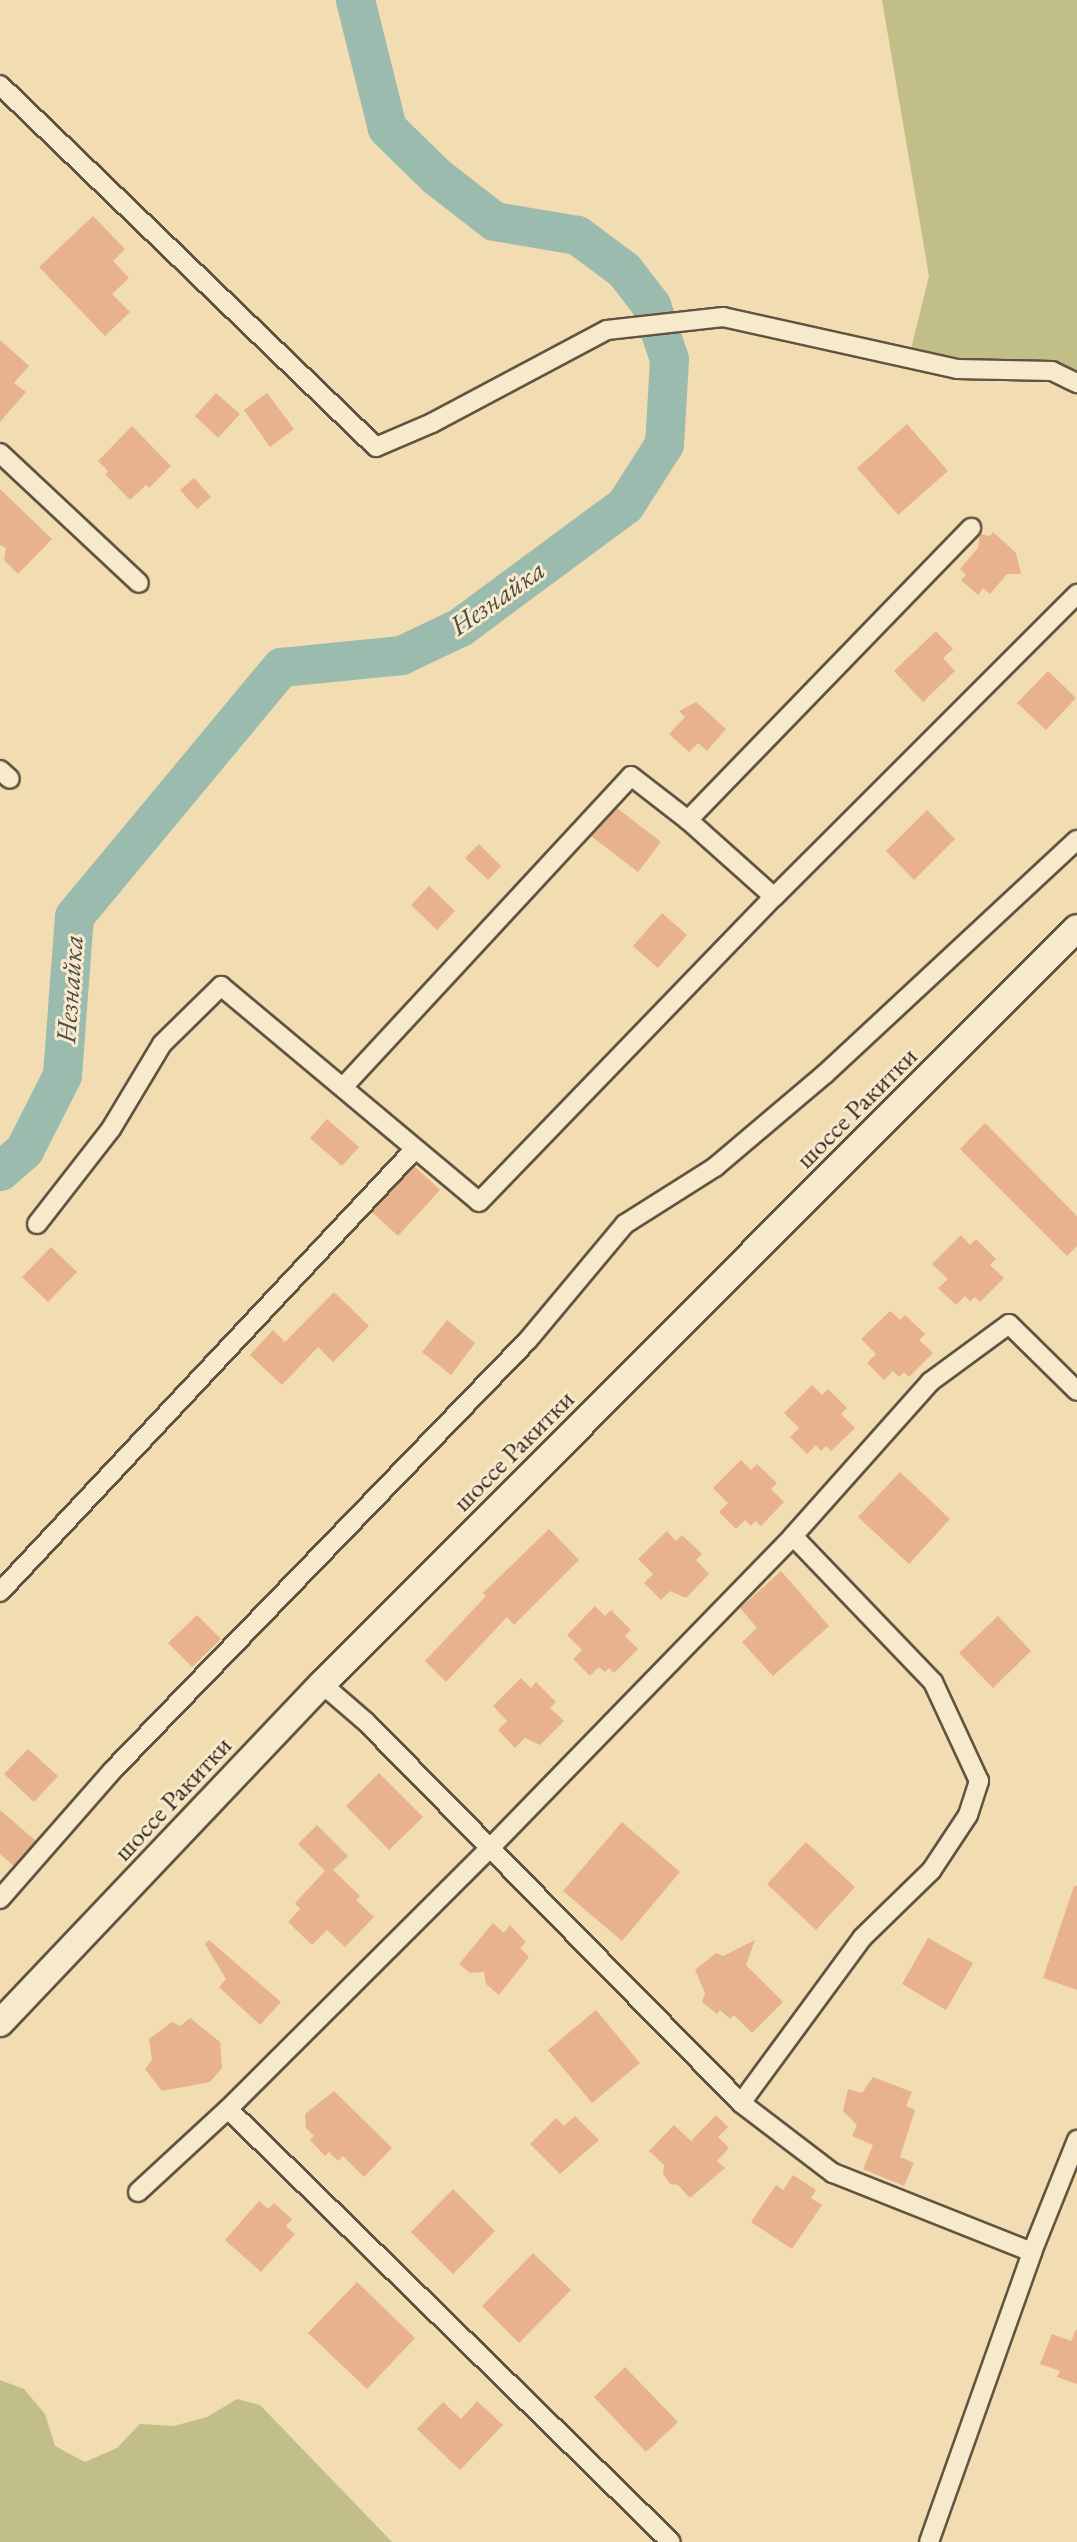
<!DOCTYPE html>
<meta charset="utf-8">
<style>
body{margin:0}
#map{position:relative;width:1077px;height:2542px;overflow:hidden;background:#f1ddb1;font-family:"EB Garamond",serif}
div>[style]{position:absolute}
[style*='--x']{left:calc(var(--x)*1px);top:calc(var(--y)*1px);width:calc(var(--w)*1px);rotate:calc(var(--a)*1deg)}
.green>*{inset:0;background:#c1bf87}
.river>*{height:39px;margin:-19.5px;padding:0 19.5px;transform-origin:19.5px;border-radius:19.5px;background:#9bbbaf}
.building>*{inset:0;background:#e8b28d}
.roads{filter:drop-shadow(2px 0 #625441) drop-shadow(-2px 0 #625441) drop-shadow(0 2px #625441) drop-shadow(0 -2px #625441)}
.street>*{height:18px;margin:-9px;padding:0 9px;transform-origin:9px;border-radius:9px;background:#f6e9cc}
.secondary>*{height:26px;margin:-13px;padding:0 13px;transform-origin:13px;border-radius:13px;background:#f6e9cc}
span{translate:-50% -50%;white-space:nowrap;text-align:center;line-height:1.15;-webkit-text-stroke:6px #f6e9cc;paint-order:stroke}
.street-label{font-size:27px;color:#33261c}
.water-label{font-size:28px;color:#4d4b41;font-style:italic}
</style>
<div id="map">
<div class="green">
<div style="clip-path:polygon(882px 0,1077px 0,1077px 379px,911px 349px,929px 276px)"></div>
<div style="clip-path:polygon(0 2380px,24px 2389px,45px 2414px,55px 2446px,85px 2462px,117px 2448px,140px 2424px,174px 2426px,207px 2417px,237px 2399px,260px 2405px,392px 2542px,0 2542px)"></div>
</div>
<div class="river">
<div style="--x:0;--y:1171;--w:32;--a:-41"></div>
<div style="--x:24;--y:1150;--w:84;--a:-63.1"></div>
<div style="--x:62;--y:1075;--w:159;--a:-85.7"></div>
<div style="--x:74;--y:916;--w:324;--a:-50.3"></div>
<div style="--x:281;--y:667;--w:121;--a:-5.7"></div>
<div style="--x:401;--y:655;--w:65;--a:-25.4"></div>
<div style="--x:460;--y:627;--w:205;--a:-36.5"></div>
<div style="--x:625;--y:505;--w:72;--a:-57.4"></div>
<div style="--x:664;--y:444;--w:85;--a:-86.6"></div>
<div style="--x:669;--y:359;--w:57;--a:-108.4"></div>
<div style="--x:651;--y:305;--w:44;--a:-127.6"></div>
<div style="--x:624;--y:270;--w:59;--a:-143.3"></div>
<div style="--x:577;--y:235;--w:84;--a:-170.4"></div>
<div style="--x:494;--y:221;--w:73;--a:-142.2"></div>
<div style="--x:436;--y:176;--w:69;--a:-135.6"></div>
<div style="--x:387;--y:128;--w:132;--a:-104"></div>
</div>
<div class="building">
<div style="clip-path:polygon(93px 216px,125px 249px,113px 261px,129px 278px,112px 294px,130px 312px,105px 336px,39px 267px)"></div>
<div style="clip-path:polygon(0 340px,29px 366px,14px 383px,26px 392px,0 422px)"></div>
<div style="clip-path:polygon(216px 393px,240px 414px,218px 438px,195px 416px)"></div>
<div style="clip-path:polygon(267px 393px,294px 429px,270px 447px,244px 410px)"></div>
<div style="clip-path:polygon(907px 424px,948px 471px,898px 515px,857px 468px)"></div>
<div style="clip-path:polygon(132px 426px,171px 466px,149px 488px,146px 485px,130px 500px,105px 474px,108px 471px,98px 461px)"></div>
<div style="clip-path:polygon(194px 478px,211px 497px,197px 509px,180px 490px)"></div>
<div style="clip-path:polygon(0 489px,52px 539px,18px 574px,4px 560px,6px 548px,0 545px)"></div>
<div style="clip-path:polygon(993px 532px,1016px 553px,1021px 574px,1007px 574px,990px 594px,983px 588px,978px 595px,961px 580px,966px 575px,960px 569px,978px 548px,980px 534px,990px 536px)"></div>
<div style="clip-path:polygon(936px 631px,953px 649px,943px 658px,955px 671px,923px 702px,894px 671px)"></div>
<div style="clip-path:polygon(1048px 671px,1076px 698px,1046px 730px,1017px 703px)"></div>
<div style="clip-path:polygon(696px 702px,726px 729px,707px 751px,698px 743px,689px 752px,669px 734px,685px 717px,679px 711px)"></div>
<div style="clip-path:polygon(617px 808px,661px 842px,638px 872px,591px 836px)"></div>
<div style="clip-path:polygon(927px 810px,955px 839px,914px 880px,886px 851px)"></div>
<div style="clip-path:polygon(479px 844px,501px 866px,488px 880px,465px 858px)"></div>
<div style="clip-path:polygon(429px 886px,455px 911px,437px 930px,411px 905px)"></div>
<div style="clip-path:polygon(662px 913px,687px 935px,658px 968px,633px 946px)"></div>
<div style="clip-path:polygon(327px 1119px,359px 1147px,342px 1166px,310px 1138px)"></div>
<div style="clip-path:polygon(985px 1123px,1077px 1216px,1077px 1246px,1067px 1256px,960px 1149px)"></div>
<div style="clip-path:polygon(414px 1166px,440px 1190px,398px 1236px,372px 1212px)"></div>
<div style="clip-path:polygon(961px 1235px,970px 1245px,976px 1239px,996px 1259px,990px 1265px,1004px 1278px,980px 1302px,975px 1297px,970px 1301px,965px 1296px,956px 1305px,938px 1288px,948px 1279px,932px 1264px)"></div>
<div style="clip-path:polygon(51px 1247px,77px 1272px,48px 1302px,22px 1277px)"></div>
<div style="clip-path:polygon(334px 1292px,369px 1326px,333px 1362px,318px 1347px,282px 1385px,250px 1355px,273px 1330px,285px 1342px)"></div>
<div style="clip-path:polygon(890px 1311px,900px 1320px,905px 1315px,925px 1334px,919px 1340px,933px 1353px,909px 1377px,904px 1372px,899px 1377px,893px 1371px,884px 1380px,867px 1363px,876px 1354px,861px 1339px)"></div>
<div style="clip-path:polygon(447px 1320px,475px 1343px,451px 1375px,422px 1352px)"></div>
<div style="clip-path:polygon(812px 1385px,822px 1395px,828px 1389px,847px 1408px,841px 1414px,855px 1428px,831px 1451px,826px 1446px,821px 1451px,816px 1445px,807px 1454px,790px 1437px,799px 1428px,784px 1413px)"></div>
<div style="clip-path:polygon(741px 1460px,751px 1470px,757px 1464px,777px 1483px,771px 1489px,784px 1502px,761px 1526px,755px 1521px,751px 1526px,745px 1520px,736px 1529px,719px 1512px,728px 1503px,713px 1488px)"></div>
<div style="clip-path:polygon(900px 1472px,950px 1519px,909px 1564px,858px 1517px)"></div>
<div style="clip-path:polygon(549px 1529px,579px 1560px,514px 1625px,507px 1617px,446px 1682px,425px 1661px,486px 1596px,483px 1593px)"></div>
<div style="clip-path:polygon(667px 1531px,676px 1541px,682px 1535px,702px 1554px,696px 1560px,709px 1574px,686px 1598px,670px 1591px,661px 1600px,644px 1583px,653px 1574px,638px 1559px)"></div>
<div style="clip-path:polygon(781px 1571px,829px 1626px,773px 1676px,742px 1642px,757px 1628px,740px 1608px)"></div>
<div style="clip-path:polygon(595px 1606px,605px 1616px,611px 1610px,631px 1630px,625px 1636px,638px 1649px,614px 1673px,609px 1668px,605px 1672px,599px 1667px,590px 1676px,573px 1659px,582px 1650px,567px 1635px)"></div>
<div style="clip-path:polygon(197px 1615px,221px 1639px,192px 1667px,168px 1643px)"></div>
<div style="clip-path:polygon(998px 1616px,1031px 1651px,993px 1688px,959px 1653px)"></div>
<div style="clip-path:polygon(521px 1678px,531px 1688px,536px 1682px,556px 1702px,550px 1708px,564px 1721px,540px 1745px,525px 1738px,515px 1748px,498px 1730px,507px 1721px,493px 1706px)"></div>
<div style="clip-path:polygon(28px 1749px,58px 1776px,34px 1802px,4px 1774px)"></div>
<div style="clip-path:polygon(379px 1773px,423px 1817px,389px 1850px,346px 1806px)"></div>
<div style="clip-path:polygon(0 1810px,36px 1841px,14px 1866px,0 1854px)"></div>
<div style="clip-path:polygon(622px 1822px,680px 1872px,622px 1941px,563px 1891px)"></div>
<div style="clip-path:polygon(317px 1825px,348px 1856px,333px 1870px,360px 1896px,356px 1900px,374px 1917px,345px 1947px,327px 1930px,312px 1945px,288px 1922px,300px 1909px,295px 1903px,325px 1871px,298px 1844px)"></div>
<div style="clip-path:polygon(806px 1842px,855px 1887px,816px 1930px,767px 1884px)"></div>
<div style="clip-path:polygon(1074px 1886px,1077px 1886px,1077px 1990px,1043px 1978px)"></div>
<div style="clip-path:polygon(493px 1923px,504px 1933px,510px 1925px,526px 1942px,520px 1948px,529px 1957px,499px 1995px,486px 1984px,484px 1972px,470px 1973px,459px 1964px)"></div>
<div style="clip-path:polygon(928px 1938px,973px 1963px,946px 2010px,902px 1984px)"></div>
<div style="clip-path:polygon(209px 1940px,281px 2002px,260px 2025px,219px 1987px,226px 1979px,205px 1944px)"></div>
<div style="clip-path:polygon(755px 1940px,746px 1965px,783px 2002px,752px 2033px,734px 2015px,730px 2019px,720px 2010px,717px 2014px,702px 2002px,705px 1993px,695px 1970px,716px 1953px,723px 1956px)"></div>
<div style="clip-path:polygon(596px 2010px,640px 2063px,592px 2103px,548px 2050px)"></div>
<div style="clip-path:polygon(190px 2018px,220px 2042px,222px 2068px,210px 2082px,162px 2091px,145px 2069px,152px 2060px,149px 2039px,172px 2022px,180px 2026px)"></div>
<div style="clip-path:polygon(873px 2077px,912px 2092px,906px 2106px,915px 2110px,900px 2157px,914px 2163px,904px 2186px,863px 2169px,873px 2145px,852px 2136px,857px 2125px,843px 2111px,848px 2089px,862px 2093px)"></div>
<div style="clip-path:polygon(334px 2091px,392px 2148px,364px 2177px,343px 2156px,338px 2161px,329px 2152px,325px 2156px,310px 2140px,314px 2136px,306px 2128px,305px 2114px)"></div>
<div style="clip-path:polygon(716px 2115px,728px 2127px,718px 2137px,729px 2148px,717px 2161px,725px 2168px,690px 2198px,678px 2185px,670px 2184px,663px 2174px,664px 2165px,649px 2151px,674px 2125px,691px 2141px)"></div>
<div style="clip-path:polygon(575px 2116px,599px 2140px,560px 2174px,530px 2144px,556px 2118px,564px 2126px)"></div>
<div style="clip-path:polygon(793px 2175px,816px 2190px,811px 2198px,822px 2205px,792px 2249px,751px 2222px,776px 2185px,783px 2190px)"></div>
<div style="clip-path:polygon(453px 2189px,495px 2231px,453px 2274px,411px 2232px)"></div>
<div style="clip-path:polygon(259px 2201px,268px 2209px,274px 2203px,292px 2219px,286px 2226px,295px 2234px,261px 2272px,225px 2240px)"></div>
<div style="clip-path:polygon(533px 2253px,571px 2290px,519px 2343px,482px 2306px)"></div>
<div style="clip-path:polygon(357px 2282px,415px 2338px,367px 2389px,308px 2333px)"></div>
<div style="clip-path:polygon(1076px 2330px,1077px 2330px,1077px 2384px,1057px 2377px,1060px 2371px,1040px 2364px,1052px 2334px,1071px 2341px)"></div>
<div style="clip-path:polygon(625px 2367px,678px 2422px,646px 2452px,594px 2397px)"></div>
<div style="clip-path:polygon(477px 2401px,503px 2425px,460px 2470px,417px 2429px,443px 2402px,461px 2419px)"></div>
</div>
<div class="roads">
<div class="street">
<div style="--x:0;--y:85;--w:522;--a:43.91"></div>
<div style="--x:376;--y:447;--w:61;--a:-23.2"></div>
<div style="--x:432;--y:423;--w:198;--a:-28"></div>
<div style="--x:607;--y:330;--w:117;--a:-6.4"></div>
<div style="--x:723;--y:317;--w:240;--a:12.5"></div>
<div style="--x:957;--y:369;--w:95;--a:1.2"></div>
<div style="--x:1052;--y:371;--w:28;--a:26"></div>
<div style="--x:0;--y:453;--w:190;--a:43.1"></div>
<div style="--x:0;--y:770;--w:13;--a:42"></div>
<div style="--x:688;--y:820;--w:407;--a:-45.9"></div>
<div style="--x:344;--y:1086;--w:422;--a:-47.2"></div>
<div style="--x:631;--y:776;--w:72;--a:37.7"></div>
<div style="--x:688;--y:820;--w:115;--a:41.8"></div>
<div style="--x:37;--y:1224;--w:120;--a:-52.1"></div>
<div style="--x:111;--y:1129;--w:99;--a:-59"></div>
<div style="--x:162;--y:1044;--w:83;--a:-44.5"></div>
<div style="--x:221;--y:986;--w:336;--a:39.9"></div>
<div style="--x:479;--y:1202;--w:424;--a:-46"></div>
<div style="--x:774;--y:897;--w:429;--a:-45"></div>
<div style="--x:0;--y:1592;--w:607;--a:-46.87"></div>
<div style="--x:322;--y:1684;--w:58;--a:40.8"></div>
<div style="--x:366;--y:1722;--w:535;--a:45.45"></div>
<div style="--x:741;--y:2103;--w:116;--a:37.3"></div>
<div style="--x:833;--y:2173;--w:214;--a:21.7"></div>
<div style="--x:0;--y:1899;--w:170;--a:-48.8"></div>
<div style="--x:112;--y:1771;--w:599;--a:-46.01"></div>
<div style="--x:528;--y:1340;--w:151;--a:-50.1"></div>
<div style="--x:625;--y:1224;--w:107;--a:-32.3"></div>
<div style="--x:715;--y:1167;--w:144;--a:-40.2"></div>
<div style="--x:825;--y:1074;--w:344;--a:-42.9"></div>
<div style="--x:741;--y:2103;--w:205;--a:-53.7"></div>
<div style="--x:862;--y:1938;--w:96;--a:-44.2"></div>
<div style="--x:931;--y:1871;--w:67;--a:-56.5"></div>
<div style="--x:968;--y:1815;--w:36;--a:-72"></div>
<div style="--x:979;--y:1781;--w:109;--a:-114.9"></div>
<div style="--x:933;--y:1682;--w:202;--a:-133.8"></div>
<div style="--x:228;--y:2109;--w:619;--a:44.35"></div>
<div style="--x:138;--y:2192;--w:122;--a:-42.7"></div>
<div style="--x:228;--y:2109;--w:368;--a:-44.9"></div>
<div style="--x:489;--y:1849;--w:436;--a:-45.8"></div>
<div style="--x:793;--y:1536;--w:206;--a:-48.3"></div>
<div style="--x:930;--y:1382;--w:98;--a:-36.3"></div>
<div style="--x:1009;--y:1324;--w:95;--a:44.6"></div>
<div style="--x:929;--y:2542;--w:308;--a:-70.4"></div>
<div style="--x:1032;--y:2252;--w:121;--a:-68.1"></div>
</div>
<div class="secondary">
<div style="--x:0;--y:2023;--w:468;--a:-46.5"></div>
<div style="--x:322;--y:1684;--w:1068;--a:-45.04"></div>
</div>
</div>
<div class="street-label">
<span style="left:856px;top:1107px;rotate:-45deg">шоссе Ракитки</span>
<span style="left:513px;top:1450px;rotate:-45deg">шоссе Ракитки</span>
<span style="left:172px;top:1798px;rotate:-47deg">шоссе Ракитки</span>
</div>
<div class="water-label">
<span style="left:497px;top:597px;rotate:-35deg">Незнайка</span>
<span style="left:69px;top:989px;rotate:-86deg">Незнайка</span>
</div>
</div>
